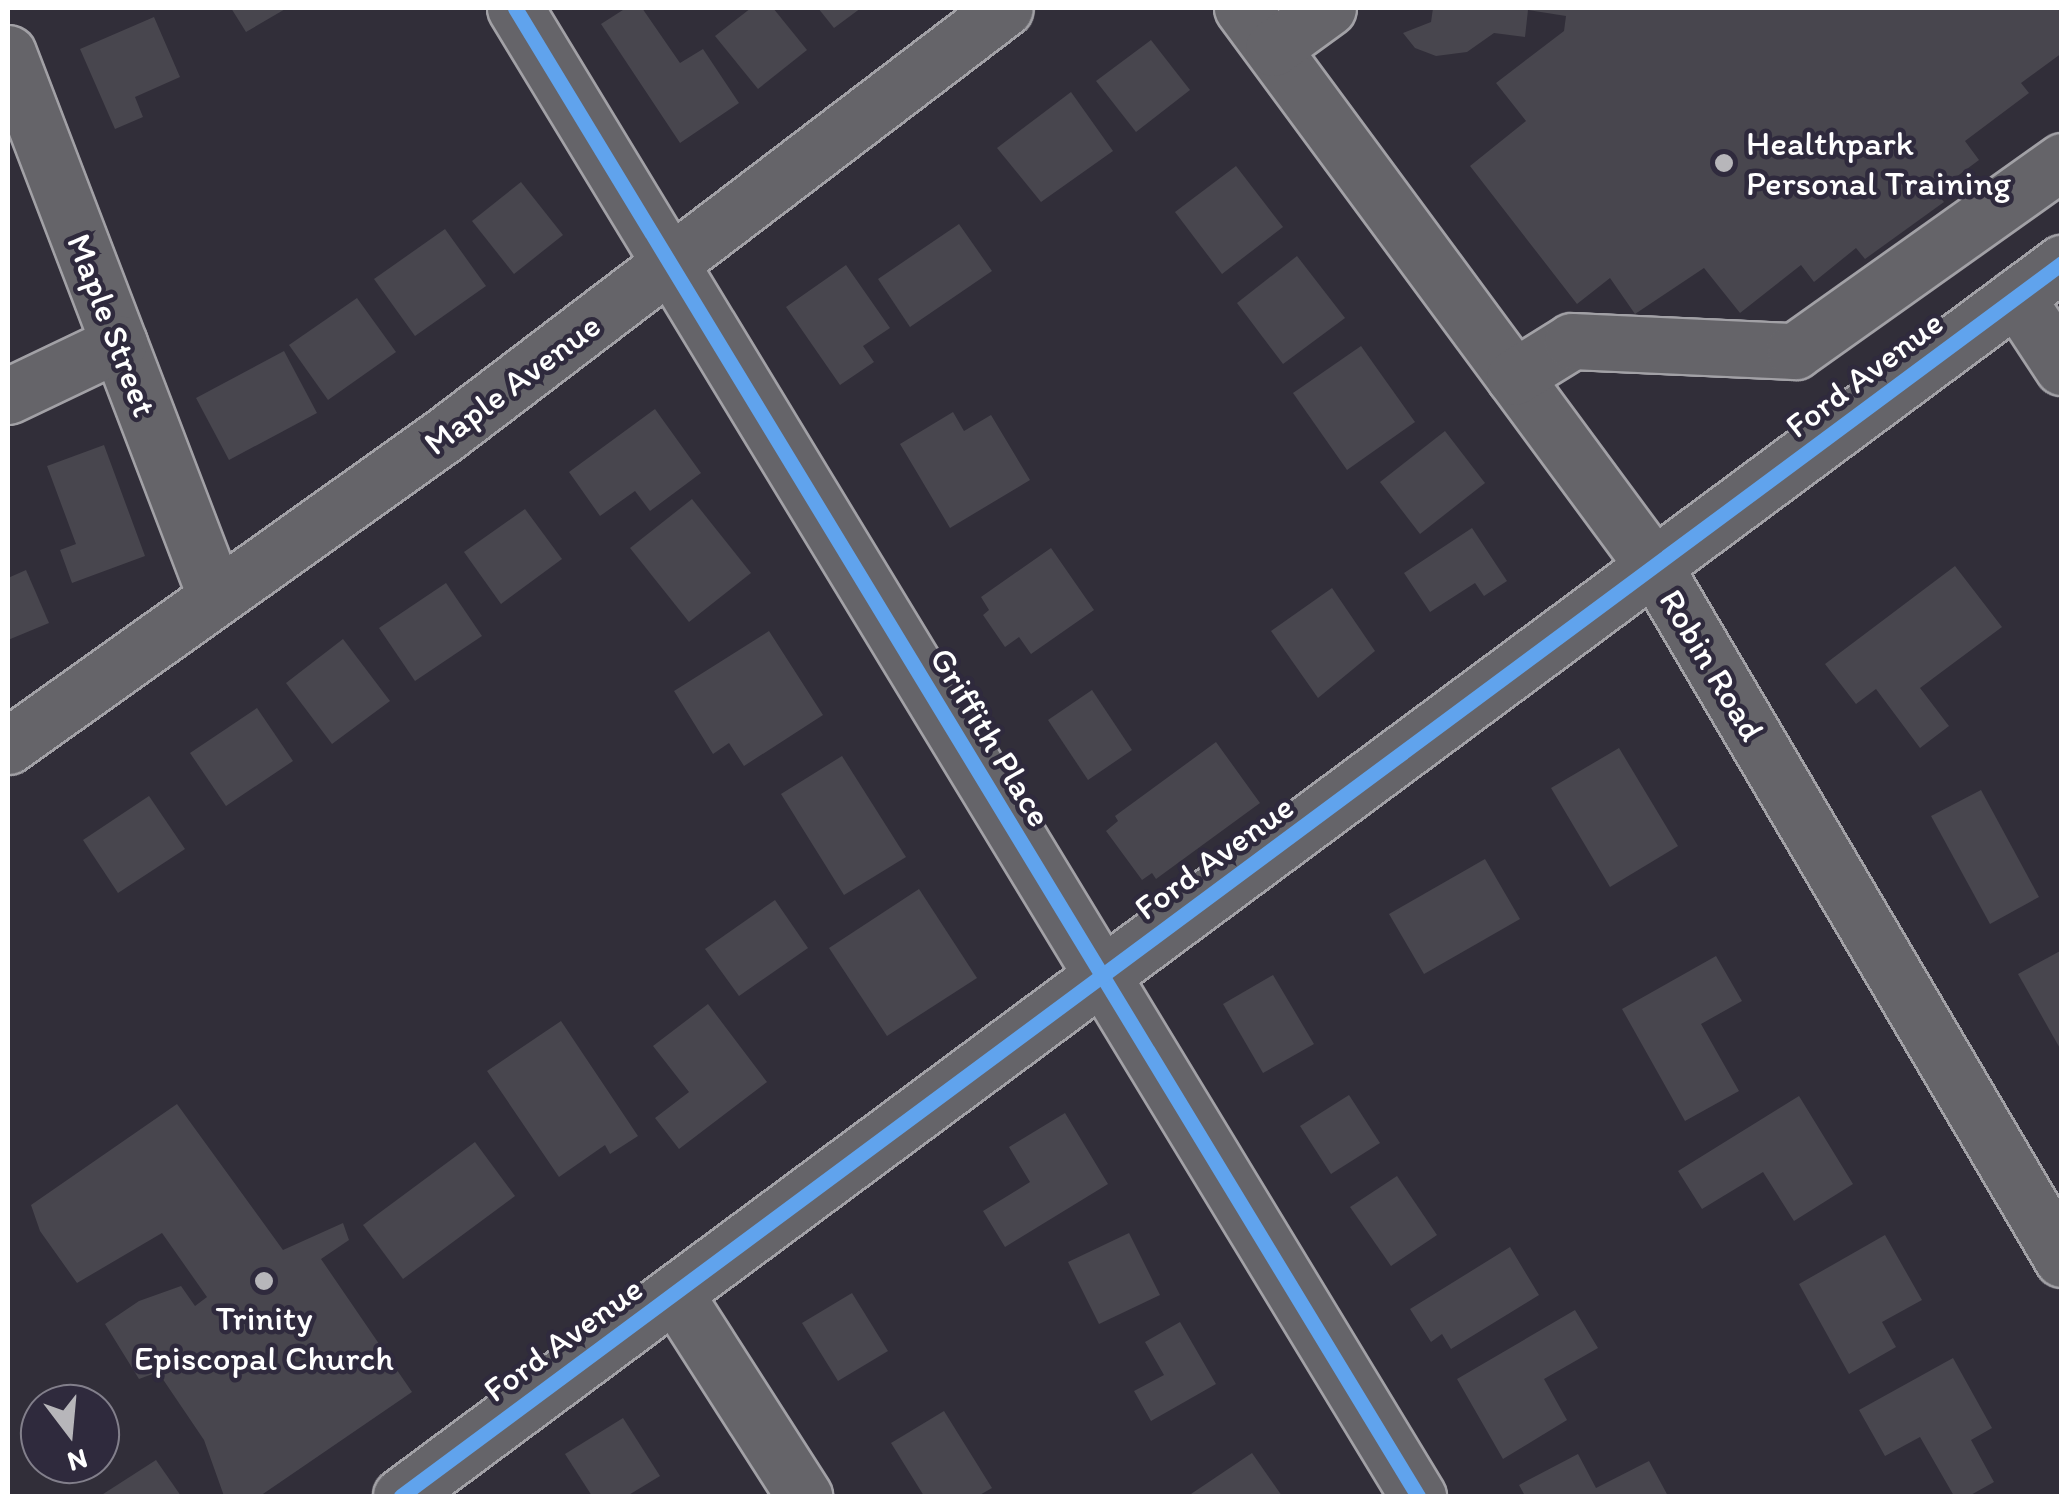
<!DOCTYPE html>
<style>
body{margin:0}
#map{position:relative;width:2069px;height:1504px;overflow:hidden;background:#312e39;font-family:Itim,sans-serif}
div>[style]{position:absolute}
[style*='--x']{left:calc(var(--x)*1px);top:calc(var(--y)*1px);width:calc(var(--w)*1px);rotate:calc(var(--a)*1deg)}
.building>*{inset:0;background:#48464e}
.roads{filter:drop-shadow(2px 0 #a2a1a6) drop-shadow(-2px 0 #a2a1a6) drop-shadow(0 2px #a2a1a6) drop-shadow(0 -2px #a2a1a6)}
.minor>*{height:55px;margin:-27.5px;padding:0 27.5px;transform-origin:27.5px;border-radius:27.5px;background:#656469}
.cycleway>*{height:15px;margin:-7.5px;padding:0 7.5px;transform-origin:7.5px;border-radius:7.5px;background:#60a3ed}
.dots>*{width:28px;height:28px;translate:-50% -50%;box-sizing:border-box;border:5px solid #2f2a3d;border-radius:50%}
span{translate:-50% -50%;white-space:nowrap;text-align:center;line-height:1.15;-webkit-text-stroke:9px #2f2a3d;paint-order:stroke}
.poi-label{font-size:35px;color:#fff}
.left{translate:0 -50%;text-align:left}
.street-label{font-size:35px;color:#fff}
.frame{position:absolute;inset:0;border:10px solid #fff;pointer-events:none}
.north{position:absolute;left:20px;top:1384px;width:100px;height:100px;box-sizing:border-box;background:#2f2a3d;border:2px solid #827f8b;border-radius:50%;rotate:164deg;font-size:28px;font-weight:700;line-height:40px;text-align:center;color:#fff}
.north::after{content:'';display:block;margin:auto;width:35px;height:45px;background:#b7b6ba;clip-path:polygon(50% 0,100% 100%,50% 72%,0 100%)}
</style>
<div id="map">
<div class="building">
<div style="clip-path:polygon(231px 8px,287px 8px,246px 32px)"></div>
<div style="clip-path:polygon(626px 8px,642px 8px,680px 63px,703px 49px,739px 103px,680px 143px,601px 24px)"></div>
<div style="clip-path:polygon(751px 8px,773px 8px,807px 50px,758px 89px,715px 36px)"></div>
<div style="clip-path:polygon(818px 8px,861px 8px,834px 28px)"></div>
<div style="clip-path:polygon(1433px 8px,2062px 8px,2062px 53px,2021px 83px,2029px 93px,1965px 141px,1979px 160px,1936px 192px,1944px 202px,1865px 259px,1856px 248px,1814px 282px,1801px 265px,1740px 313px,1704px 268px,1635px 314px,1610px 278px,1577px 304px,1470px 166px,1526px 121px,1496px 83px,1564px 31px,1566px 16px,1528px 10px,1525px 37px,1494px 33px,1467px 52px,1436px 56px,1415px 48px,1403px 33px,1431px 22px)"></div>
<div style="clip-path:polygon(154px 17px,180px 77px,135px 97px,143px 117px,115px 129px,80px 49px)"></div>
<div style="clip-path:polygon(1151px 40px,1190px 90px,1136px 132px,1096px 81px)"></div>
<div style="clip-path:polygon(1071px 92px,1113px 151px,1041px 202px,997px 148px)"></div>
<div style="clip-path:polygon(1236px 166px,1283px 227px,1222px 274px,1175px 212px)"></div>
<div style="clip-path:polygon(521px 182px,563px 235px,514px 274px,472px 221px)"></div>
<div style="clip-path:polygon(959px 224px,992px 271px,910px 327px,878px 279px)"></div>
<div style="clip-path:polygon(445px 229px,486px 286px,415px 336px,374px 279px)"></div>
<div style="clip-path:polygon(1297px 256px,1345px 318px,1283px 364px,1237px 303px)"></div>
<div style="clip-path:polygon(846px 265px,890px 328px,863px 346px,874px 362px,840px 385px,786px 307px)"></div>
<div style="clip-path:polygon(357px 298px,396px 352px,328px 400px,289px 345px)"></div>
<div style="clip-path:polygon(1361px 346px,1415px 422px,1347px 470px,1293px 393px)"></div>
<div style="clip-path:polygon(284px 351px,317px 413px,229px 460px,196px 398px)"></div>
<div style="clip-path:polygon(655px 409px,701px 473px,650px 511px,635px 491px,600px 516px,569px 472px)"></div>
<div style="clip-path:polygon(953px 412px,964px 431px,991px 415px,1030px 480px,950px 528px,900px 444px)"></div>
<div style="clip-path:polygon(1445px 431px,1485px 483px,1420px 534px,1380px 482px)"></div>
<div style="clip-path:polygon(104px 445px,145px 556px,72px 583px,60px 550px,76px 544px,47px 466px)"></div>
<div style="clip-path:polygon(692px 499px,751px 573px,689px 622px,630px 548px)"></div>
<div style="clip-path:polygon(525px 509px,562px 559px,501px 604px,464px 552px)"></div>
<div style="clip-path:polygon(1472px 528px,1507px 581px,1484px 596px,1475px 583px,1430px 612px,1404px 573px)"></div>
<div style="clip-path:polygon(1051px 548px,1094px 610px,1031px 654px,1019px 637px,1005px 647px,983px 615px,989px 610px,981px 597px)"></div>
<div style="clip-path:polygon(1955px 566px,2002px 627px,1920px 688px,1949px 726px,1920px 748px,1876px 689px,1856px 704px,1825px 664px)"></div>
<div style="clip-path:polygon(26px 570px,49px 623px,8px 640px,8px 578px)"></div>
<div style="clip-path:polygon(446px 583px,482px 636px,415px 681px,379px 628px)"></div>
<div style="clip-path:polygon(1332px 588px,1375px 651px,1318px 698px,1271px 631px)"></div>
<div style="clip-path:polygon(769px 631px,823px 715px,744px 766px,729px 743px,713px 754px,674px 691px)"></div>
<div style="clip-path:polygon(343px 639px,390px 701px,332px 744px,286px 683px)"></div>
<div style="clip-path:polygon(1092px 690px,1132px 750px,1088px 780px,1048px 720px)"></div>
<div style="clip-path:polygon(257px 708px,293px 761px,226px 806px,190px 753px)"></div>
<div style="clip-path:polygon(1216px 742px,1260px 803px,1156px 879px,1152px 873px,1142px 880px,1106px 831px,1118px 821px,1115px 816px)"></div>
<div style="clip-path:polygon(1619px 748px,1678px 846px,1610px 887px,1551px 788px)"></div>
<div style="clip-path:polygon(842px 756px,906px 857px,844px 895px,781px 794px)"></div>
<div style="clip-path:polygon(1981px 790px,2039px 897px,1990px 924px,1931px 816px)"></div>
<div style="clip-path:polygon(149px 796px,185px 849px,118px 893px,83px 840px)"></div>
<div style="clip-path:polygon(1485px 859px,1520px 919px,1424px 974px,1389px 914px)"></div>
<div style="clip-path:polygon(919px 889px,977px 978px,887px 1036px,829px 948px)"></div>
<div style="clip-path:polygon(775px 900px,808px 948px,739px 996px,705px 949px)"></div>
<div style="clip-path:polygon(2062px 950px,2062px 1052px,2018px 974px)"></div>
<div style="clip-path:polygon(1716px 956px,1742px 1001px,1701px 1024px,1739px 1091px,1685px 1121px,1622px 1009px)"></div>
<div style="clip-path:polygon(1273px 975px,1314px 1044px,1263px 1073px,1223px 1004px)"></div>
<div style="clip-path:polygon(708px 1004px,767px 1082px,679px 1149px,655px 1118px,689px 1092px,653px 1046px)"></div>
<div style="clip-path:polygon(561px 1021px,638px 1136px,610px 1154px,605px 1145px,559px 1177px,487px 1071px)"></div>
<div style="clip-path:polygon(1349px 1095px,1380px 1143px,1331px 1174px,1300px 1126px)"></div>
<div style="clip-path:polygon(1799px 1096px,1853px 1184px,1794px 1221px,1763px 1172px,1702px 1209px,1678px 1171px)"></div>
<div style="clip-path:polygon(177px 1104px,283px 1250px,343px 1223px,349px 1240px,321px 1259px,412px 1392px,260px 1496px,224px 1496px,204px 1440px,158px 1372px,139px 1379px,105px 1324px,139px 1301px,181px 1286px,195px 1306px,207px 1297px,162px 1233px,77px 1283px,40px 1231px,31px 1205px)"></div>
<div style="clip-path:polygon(1065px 1113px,1108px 1184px,1005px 1247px,983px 1211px,1030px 1182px,1009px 1147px)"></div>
<div style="clip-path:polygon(475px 1142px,515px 1196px,403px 1279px,363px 1225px)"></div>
<div style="clip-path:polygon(1397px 1176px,1437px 1235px,1391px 1266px,1350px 1207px)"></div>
<div style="clip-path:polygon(1129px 1233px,1160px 1295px,1099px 1324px,1068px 1262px)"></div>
<div style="clip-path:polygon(1885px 1235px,1922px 1300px,1882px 1322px,1896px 1347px,1849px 1374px,1799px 1284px)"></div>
<div style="clip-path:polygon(1510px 1247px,1539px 1295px,1451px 1349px,1442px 1334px,1431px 1342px,1410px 1309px)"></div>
<div style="clip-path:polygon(852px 1293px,888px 1351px,838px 1381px,802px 1323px)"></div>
<div style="clip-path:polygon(1575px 1310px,1598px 1348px,1544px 1379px,1567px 1420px,1503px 1459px,1457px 1379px)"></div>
<div style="clip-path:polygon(1180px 1322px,1216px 1384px,1151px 1421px,1134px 1391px,1164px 1375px,1145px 1342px)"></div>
<div style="clip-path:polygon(1953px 1358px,1992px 1428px,1971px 1440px,1994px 1482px,1969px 1496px,1954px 1496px,1920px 1437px,1885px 1456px,1859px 1410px)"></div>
<div style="clip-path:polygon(944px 1411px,992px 1488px,978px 1496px,924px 1496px,891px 1443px)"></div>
<div style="clip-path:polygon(623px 1418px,660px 1476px,627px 1496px,592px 1496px,565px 1454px)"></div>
<div style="clip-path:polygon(1252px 1453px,1282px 1496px,1188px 1496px)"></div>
<div style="clip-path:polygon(1578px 1454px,1596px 1488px,1649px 1461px,1668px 1496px,1525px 1496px,1519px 1485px)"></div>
<div style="clip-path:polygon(156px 1460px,181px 1496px,100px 1496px)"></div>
</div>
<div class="roads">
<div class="minor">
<div style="--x:515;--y:8;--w:1741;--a:58.75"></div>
<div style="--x:1242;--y:8;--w:696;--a:53.59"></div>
<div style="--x:1655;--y:568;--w:802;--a:59.5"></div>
<div style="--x:1273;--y:48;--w:68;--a:-36"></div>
<div style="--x:8;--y:53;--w:582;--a:69.08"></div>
<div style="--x:2016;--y:297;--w:84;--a:56.7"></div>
<div style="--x:1514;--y:377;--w:68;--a:-31.8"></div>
<div style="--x:1572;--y:341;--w:223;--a:2.6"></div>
<div style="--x:1795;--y:351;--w:328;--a:-35.4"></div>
<div style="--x:8;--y:396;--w:123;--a:-25.5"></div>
<div style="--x:8;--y:746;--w:534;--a:-35.48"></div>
<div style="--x:443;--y:436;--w:706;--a:-37.29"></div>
<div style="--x:675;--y:1294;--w:240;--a:57.4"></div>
<div style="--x:401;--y:1496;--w:2069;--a:-36.59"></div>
</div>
</div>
<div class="cycleway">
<div style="--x:515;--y:8;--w:1741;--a:58.75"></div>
<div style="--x:401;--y:1496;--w:2069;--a:-36.59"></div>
</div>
<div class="dots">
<div style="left:1724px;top:163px;background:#b7b6ba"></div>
<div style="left:264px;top:1281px;background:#b7b6ba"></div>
</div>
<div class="poi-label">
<span class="left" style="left:1746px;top:163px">Healthpark<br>Personal Training</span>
<span style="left:264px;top:1338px">Trinity<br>Episcopal Church</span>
</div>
<div class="street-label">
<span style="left:112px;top:325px;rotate:69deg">Maple Street</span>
<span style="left:1864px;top:374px;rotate:-37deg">Ford Avenue</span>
<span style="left:512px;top:384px;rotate:-37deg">Maple Avenue</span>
<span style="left:1712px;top:665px;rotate:59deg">Robin Road</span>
<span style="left:991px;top:737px;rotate:59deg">Griffith Place</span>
<span style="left:1214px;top:857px;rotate:-36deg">Ford Avenue</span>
<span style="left:563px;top:1339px;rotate:-36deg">Ford Avenue</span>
</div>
<div class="frame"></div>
<div class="north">N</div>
</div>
